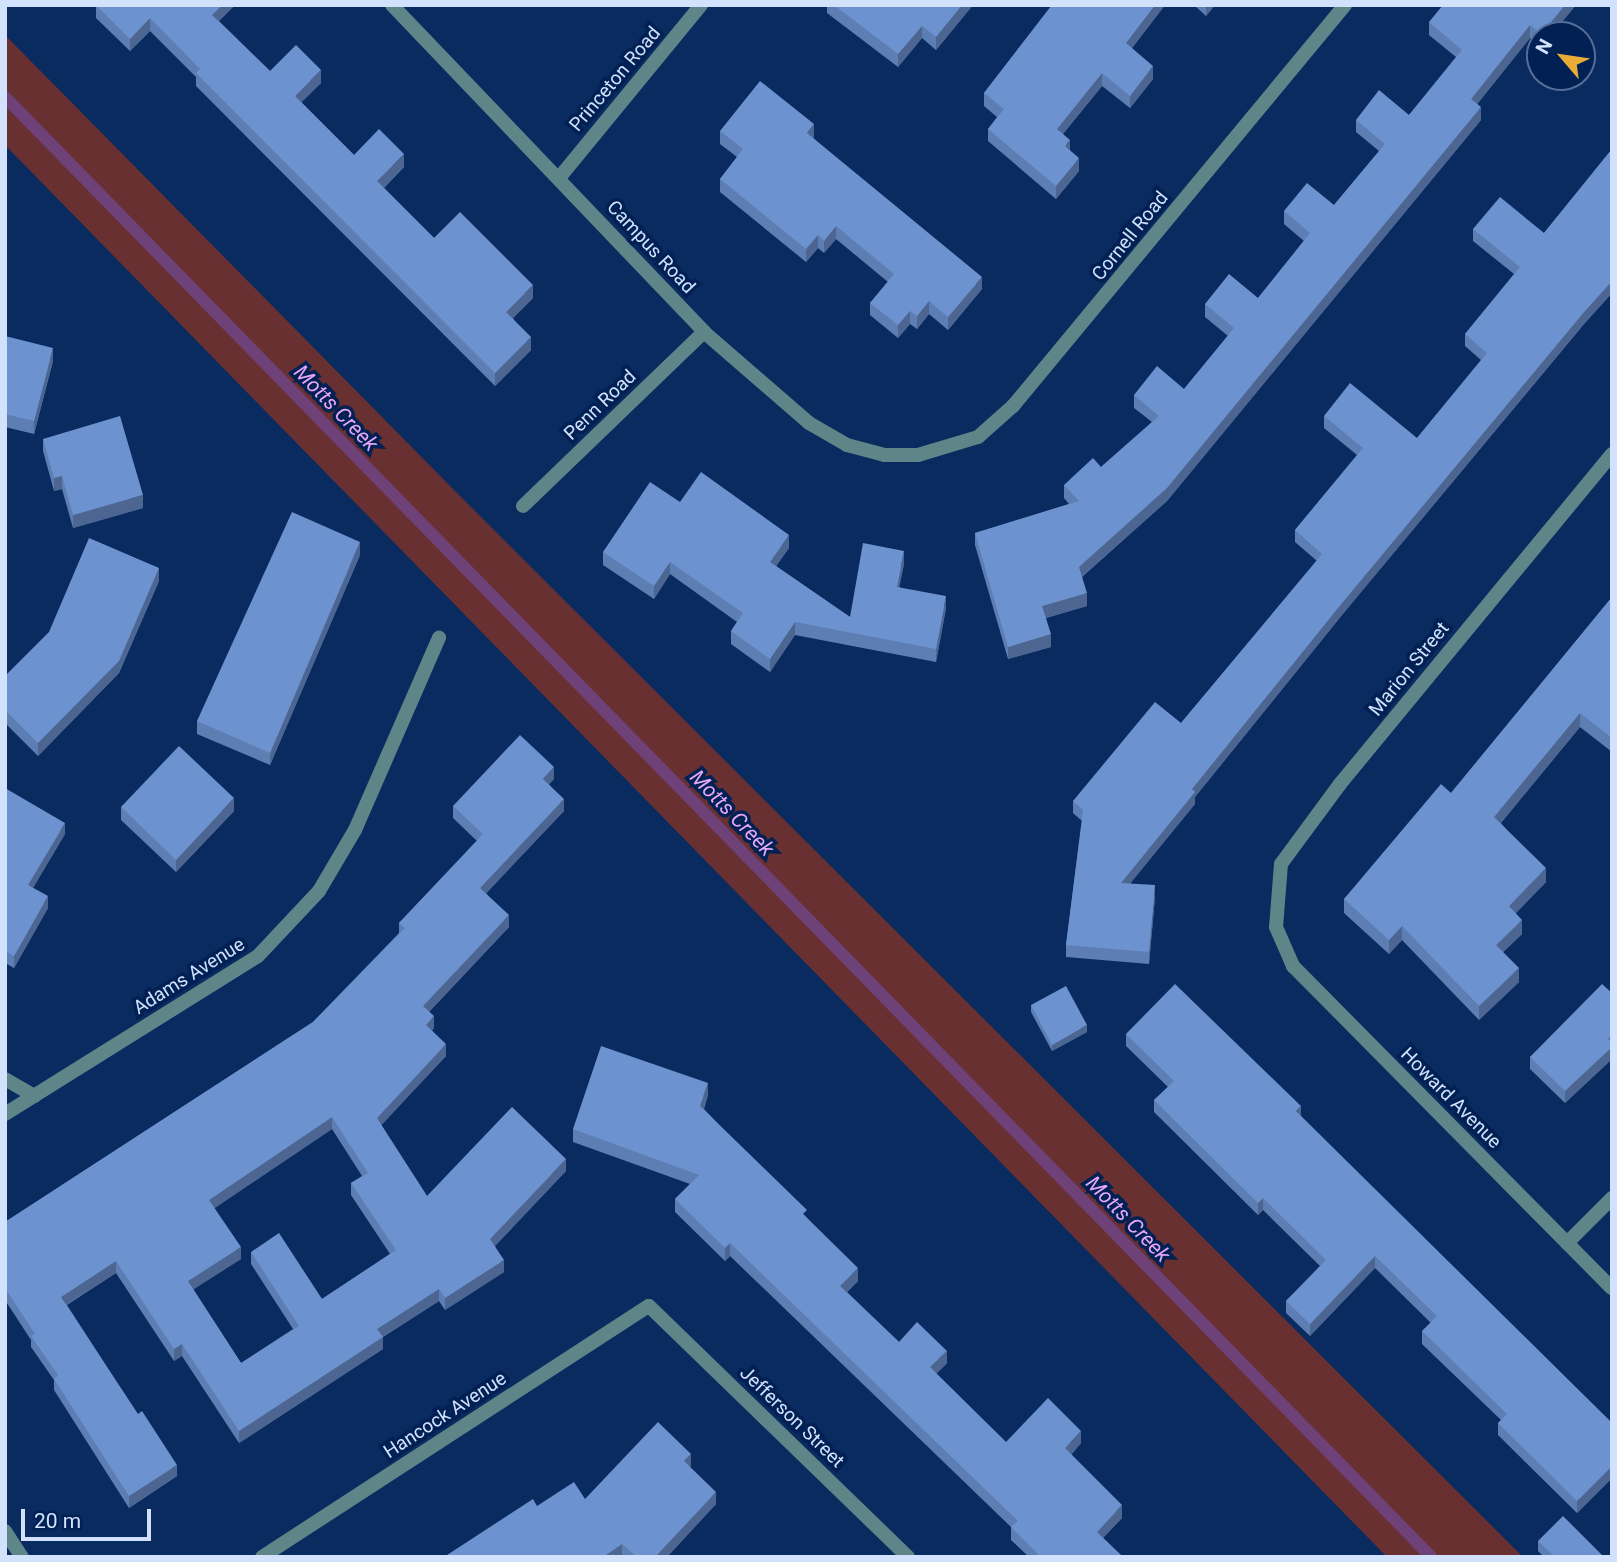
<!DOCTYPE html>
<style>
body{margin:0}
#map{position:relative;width:1617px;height:1562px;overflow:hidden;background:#0a2b5f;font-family:Roboto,sans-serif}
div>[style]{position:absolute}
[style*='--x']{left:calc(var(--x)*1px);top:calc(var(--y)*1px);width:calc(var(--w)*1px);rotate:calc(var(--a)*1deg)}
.green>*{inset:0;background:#693032}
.stream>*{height:12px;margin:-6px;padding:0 6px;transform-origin:6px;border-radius:6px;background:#6e4278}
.minor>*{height:14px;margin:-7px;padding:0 7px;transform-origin:7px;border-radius:7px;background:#5e8688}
.wall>*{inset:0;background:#5d7eb2}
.shaded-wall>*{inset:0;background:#4c6691}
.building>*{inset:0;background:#6c92cf}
span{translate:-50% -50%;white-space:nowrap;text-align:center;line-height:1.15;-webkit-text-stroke:7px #012054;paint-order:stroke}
.street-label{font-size:19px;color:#d2e2fd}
.water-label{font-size:21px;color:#e8a8f8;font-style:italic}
.frame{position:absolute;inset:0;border:7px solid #d2e2fd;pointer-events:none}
.north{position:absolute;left:1526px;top:21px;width:70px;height:70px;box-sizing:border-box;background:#012054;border:2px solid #556e98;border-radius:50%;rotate:299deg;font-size:19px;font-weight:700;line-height:28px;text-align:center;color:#d2e2fd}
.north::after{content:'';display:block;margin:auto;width:24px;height:32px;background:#e8ac37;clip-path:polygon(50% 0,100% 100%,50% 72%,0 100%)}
.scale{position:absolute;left:21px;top:1509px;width:130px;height:32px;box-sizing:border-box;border:4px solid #d2e2fd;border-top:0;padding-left:9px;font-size:21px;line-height:24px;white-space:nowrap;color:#d2e2fd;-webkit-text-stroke:5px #012054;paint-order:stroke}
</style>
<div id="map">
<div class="green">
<div style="clip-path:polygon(5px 35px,454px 490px,1523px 1557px,1387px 1557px,5px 145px)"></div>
</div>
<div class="stream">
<div style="--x:5;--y:97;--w:2041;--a:45.67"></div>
</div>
<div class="minor">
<div style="--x:392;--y:5;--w:452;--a:46.3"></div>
<div style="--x:704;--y:332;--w:139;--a:40.9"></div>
<div style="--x:809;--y:423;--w:44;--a:30.1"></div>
<div style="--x:847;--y:445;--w:38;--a:15"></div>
<div style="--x:884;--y:455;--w:34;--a:0"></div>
<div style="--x:918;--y:455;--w:63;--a:-16.7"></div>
<div style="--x:978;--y:437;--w:47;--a:-41.5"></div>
<div style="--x:1013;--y:406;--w:521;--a:-50.38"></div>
<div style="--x:559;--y:178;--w:224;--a:-50.6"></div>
<div style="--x:1612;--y:454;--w:428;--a:129.5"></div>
<div style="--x:1340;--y:784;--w:99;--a:126.4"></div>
<div style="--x:1281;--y:864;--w:63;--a:94.5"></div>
<div style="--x:1276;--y:927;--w:43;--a:66.4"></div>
<div style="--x:1293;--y:966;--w:453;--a:45.3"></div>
<div style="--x:523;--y:506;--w:251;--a:-43.9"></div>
<div style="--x:5;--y:1079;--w:34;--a:30"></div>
<div style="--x:5;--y:1114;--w:298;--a:-32"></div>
<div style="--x:258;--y:956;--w:89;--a:-46.8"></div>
<div style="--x:319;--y:891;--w:71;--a:-59.5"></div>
<div style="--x:355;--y:830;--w:210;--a:-66.4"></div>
<div style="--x:1567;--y:1243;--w:64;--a:-45"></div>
<div style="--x:5;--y:1531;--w:31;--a:57"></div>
<div style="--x:262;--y:1557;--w:461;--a:-33"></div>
<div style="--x:649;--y:1306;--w:361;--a:44.1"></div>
</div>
<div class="wall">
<div style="clip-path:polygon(96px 5px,235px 5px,219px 21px,270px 71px,321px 83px,301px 102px,354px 155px,404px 167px,384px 188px,434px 238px,533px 298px,513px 318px,531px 350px,495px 386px,196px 86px,196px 77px,150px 31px,130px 51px,96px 18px)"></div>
<div style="clip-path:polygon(827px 5px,973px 5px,936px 50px,922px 38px,898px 67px,827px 13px)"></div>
<div style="clip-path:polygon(1052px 5px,1165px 5px,1132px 48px,1153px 79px,1130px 108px,1102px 86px,1063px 134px,1079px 171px,1056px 199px,988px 141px,988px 129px,997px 117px,984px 106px,984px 93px)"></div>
<div style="clip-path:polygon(1194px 5px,1215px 5px,1206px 16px)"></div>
<div style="clip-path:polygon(1576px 5px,1551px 35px,1540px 35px,1540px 46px,1530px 38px,1477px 104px,1481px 120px,1167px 501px,1082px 577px,1087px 606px,1046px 618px,1051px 647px,1008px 659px,975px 545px,975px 533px,1069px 504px,1064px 498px,1064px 485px,1101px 467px,1152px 422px,1134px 408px,1134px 395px,1184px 389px,1228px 336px,1205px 317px,1205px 304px,1258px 298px,1304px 241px,1284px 224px,1284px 211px,1334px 205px,1379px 151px,1356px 132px,1356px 120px,1409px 115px,1456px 57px,1429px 35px,1429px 22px)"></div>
<div style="clip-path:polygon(720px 131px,814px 137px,813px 138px,982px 289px,948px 330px,929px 314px,917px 329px,910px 324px,898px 338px,870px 315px,870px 303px,888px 282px,836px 239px,824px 253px,818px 248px,806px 262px,720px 192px,720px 179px,737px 157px,720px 144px)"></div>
<div style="clip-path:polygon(1612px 149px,1612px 293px,1584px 324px,1342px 615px,1195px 797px,1195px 804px,1130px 883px,1155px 897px,1149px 964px,1066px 957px,1066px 945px,1082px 821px,1073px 813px,1073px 801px,1181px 723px,1317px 561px,1295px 542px,1295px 530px,1357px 455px,1324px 428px,1324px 416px,1417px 438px,1481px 360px,1465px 346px,1465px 334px,1514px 274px,1473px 241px,1473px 229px,1544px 233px)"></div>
<div style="clip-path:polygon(5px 336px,53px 361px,34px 434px,5px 427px)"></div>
<div style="clip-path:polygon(43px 439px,143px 508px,73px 528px,62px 489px,54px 491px,43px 451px)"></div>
<div style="clip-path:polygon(680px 502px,789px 548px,776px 566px,850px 617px,904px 564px,899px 587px,946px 608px,936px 662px,795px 635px,770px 672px,731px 644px,731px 631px,737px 622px,670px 574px,654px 599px,603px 565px,603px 552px)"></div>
<div style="clip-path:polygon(360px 555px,270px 765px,197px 734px,197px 721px)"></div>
<div style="clip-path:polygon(159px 581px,119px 673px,38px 756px,5px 723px,5px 676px)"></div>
<div style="clip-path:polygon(1612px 597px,1612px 752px,1580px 727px,1501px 823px,1546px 882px,1516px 913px,1522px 934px,1503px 952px,1519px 982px,1479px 1020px,1402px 940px,1389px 954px,1344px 913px,1344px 899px,1451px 793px)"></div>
<div style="clip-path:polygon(evenodd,554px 779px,549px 784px,564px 811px,486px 893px,509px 927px,429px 1012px,434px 1028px,432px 1030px,446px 1056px,381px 1125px,427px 1196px,566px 1171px,495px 1246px,504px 1272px,445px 1310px,439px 1301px,383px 1337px,383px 1349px,239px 1443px,182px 1356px,174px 1361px,116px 1273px,67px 1305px,177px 1476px,129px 1508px,54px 1390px,54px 1380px,31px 1347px,31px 1340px,5px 1300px,5px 1222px,313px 1022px,399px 933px,399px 923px,477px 841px,453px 818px,453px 806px,554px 779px,332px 1129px,362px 1176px,351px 1183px,351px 1195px,390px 1254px,322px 1299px,251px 1252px,251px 1264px,293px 1329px,241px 1363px,193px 1289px,241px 1259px,214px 1208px,332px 1129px)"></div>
<div style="clip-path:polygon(5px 788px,65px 834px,33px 888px,48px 908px,14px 968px,5px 963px)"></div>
<div style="clip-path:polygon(121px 807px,234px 811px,176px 872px,121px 820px)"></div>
<div style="clip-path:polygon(1612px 993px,1612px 1059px,1565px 1103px,1530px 1069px,1530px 1057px)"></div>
<div style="clip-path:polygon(1031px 1005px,1087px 1032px,1052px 1051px,1031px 1012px)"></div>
<div style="clip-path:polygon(1126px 1034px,1301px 1117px,1612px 1423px,1612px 1478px,1577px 1513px,1498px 1435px,1498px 1423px,1501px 1420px,1422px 1344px,1422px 1331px,1431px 1323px,1375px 1268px,1310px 1336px,1286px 1313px,1286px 1301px,1320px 1266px,1263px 1210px,1258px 1215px,1154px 1112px,1154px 1100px,1168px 1087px,1126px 1046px)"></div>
<div style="clip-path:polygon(708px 1095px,704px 1109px,807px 1218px,858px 1281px,847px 1292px,899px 1342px,947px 1363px,936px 1374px,1006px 1442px,1081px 1443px,1071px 1455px,1122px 1518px,1103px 1538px,1123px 1557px,1029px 1557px,1011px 1540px,1011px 1527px,730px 1256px,725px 1261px,675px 1212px,675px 1199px,690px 1184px,573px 1142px,573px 1129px)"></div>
<div style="clip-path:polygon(691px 1466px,690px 1467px,716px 1504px,667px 1557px,444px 1557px,537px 1506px,585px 1499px)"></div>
<div style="clip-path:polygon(1538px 1541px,1604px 1557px,1544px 1557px,1538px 1551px)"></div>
</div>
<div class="shaded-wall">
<div style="clip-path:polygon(222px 5px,235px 5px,212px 27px,212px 15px)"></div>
<div style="clip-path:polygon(962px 5px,973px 5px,936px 50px,936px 37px)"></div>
<div style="clip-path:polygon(1155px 5px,1165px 5px,1126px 56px,1126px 43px)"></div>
<div style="clip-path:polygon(1206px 5px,1215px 5px,1206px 16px)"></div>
<div style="clip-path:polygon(1565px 5px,1576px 5px,1551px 35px,1541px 35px)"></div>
<div style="clip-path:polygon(150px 18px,150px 31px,130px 51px,130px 39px)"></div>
<div style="clip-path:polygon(1530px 25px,1530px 38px,1471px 112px,1471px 99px)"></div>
<div style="clip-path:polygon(922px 26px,922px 38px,898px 67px,898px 54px)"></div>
<div style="clip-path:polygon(1153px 66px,1153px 79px,1130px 108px,1130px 96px)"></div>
<div style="clip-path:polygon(321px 70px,321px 83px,295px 109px,295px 96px)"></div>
<div style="clip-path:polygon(1102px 73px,1102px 86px,1057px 141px,1057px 129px)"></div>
<div style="clip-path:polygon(1481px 107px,1481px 120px,1167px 501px,1079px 579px,1079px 567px)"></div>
<div style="clip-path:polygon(814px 124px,814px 137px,807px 146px,807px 133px)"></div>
<div style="clip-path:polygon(1070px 140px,1070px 153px,1065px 146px)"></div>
<div style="clip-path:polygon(404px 154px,404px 167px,377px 194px,377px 181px)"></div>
<div style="clip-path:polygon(1079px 158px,1079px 171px,1056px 199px,1056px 186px)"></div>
<div style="clip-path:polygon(836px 226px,836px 239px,824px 253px,824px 241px)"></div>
<div style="clip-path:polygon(818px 235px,818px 248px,806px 262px,806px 249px)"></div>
<div style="clip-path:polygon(982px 277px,982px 289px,948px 330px,948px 317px)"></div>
<div style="clip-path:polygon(1612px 281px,1612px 293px,1584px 324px,1342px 615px,1195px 797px,1195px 804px,1121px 895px,1121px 883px,1192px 789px,1342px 603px,1584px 312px)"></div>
<div style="clip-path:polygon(533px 285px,533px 298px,506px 325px,506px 312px)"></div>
<div style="clip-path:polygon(929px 301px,929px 314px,917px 329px,917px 316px)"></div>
<div style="clip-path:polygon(910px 311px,910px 324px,898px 338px,898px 325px)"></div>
<div style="clip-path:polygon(531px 337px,531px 350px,495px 386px,495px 373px)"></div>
<div style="clip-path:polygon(53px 348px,53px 361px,34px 434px,34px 421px)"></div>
<div style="clip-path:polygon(62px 476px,62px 489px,54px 491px,54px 478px)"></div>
<div style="clip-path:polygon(143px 495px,143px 508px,73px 528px,73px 515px)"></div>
<div style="clip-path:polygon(789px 535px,789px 548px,770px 575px,770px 562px)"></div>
<div style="clip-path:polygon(360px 542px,360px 555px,270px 765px,270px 753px)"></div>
<div style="clip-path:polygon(904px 551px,904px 564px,897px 599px,897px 587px)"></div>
<div style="clip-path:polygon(670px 562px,670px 574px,654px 599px,654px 586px)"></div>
<div style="clip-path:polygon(159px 568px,159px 581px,119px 673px,38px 756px,38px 743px)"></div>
<div style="clip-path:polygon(1087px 593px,1087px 606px,1042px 619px,1042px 606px)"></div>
<div style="clip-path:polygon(946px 596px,946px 608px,936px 662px,936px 649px)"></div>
<div style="clip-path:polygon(795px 622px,795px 635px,770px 672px,770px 659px)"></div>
<div style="clip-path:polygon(1051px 634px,1051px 647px,1008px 659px,1008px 647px)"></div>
<div style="clip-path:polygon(1580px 713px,1580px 727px,1494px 831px,1494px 817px)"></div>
<div style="clip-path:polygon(554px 767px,554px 779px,543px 790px,543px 779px)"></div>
<div style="clip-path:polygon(234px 798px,234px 811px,176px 872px,176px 860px)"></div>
<div style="clip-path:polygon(564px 799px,564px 811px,480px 900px,480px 888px)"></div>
<div style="clip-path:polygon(65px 823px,65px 834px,28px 896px,28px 885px)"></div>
<div style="clip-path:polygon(1546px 868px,1546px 882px,1509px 920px,1509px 906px)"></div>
<div style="clip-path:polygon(1155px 885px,1155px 897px,1149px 964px,1149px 952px)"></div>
<div style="clip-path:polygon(48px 896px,48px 908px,14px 968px,14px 956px)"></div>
<div style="clip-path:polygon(509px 915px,509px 927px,423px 1018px,423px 1006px)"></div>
<div style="clip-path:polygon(1522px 920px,1522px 934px,1496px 959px,1496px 945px)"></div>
<div style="clip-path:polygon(1402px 926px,1402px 940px,1389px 954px,1389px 940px)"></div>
<div style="clip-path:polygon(1519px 968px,1519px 982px,1479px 1020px,1479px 1006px)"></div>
<div style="clip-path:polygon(434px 1016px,434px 1028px,426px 1036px,426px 1025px)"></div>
<div style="clip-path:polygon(1087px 1025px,1087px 1032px,1052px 1051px,1052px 1045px)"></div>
<div style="clip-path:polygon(1612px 1035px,1612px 1059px,1565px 1103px,1565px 1091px)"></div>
<div style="clip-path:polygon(446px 1044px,446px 1056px,377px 1130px,377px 1118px)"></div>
<div style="clip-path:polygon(708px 1083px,708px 1095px,700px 1118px,700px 1106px)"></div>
<div style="clip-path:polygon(1301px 1106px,1301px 1118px,1296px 1111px)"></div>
<div style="clip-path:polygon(332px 1117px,332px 1129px,209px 1212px,209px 1200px)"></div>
<div style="clip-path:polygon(566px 1159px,566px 1171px,490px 1251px,490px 1239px)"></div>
<div style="clip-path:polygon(1263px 1198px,1263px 1210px,1258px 1215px,1258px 1203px)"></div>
<div style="clip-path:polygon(730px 1243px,730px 1256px,725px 1261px,725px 1248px)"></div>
<div style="clip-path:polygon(241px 1247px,241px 1259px,188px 1293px,188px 1281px)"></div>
<div style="clip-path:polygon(1375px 1256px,1375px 1268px,1310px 1336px,1310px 1324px)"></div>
<div style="clip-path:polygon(504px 1260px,504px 1272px,445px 1310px,445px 1298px)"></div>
<div style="clip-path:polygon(116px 1261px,116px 1273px,61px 1308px,61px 1297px)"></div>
<div style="clip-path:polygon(858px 1268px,858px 1281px,840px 1299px,840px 1286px)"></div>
<div style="clip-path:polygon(439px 1289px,439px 1301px,383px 1337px,383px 1349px,239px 1443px,239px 1431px,377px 1329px)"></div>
<div style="clip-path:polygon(182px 1344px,182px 1356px,174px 1361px,174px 1349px)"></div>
<div style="clip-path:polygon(947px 1351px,947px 1363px,930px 1380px,930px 1367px)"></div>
<div style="clip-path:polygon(1081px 1431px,1081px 1443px,1065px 1461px,1065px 1448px)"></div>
<div style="clip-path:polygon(691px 1454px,691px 1466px,684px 1474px,684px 1461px)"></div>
<div style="clip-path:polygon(177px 1465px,177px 1476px,129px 1508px,129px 1496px)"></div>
<div style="clip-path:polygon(1612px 1466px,1612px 1478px,1577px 1513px,1577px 1501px)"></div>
<div style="clip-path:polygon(716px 1492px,716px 1504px,667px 1557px,655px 1557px)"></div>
<div style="clip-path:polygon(1122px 1505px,1122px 1518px,1097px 1544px,1097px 1532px)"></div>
<div style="clip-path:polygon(622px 1544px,622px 1557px,603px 1557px)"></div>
</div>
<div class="building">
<div style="clip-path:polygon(96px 5px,222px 5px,212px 15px,270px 71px,296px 45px,321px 70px,295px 96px,354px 155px,379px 129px,404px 154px,377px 181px,434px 238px,460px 212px,533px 285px,506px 312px,531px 337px,495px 373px,196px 73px,200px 69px,150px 18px,130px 39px)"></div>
<div style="clip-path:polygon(834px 5px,962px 5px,936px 37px,922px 26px,898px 54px)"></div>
<div style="clip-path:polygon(1052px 5px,1155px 5px,1126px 43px,1153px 66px,1130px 96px,1102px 73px,1057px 129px,1070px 140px,1065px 146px,1079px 158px,1056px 186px,988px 129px,1004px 109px,984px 93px)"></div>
<div style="clip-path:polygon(1443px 5px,1565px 5px,1541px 34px,1530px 25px,1471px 99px,1481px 107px,1167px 488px,1079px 567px,1087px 593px,1042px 606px,1051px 634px,1008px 647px,975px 533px,1079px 501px,1064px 485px,1093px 458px,1101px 467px,1159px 416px,1134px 395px,1157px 366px,1184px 389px,1234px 328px,1205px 304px,1229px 274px,1258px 298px,1310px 233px,1284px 211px,1307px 183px,1334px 205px,1385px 144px,1356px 120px,1379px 90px,1409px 115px,1462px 50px,1429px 22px)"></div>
<div style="clip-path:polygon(760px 81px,814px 124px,807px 133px,982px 277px,948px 317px,929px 301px,917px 316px,910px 311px,898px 325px,870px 303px,894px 274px,836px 226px,824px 241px,818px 235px,806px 249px,720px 179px,743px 149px,720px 131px)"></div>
<div style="clip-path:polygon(1612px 149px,1612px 281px,1584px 312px,1342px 603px,1192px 789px,1195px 792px,1121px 883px,1155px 885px,1149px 952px,1066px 945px,1083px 810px,1073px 801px,1155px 702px,1181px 723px,1322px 554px,1295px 530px,1363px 448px,1324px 416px,1350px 383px,1417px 438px,1487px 353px,1465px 334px,1520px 267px,1473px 229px,1500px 197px,1544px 233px)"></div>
<div style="clip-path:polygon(5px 336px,53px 348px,34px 421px,5px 414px)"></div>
<div style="clip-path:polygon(120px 416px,143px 495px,73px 515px,62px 476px,54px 478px,43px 439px)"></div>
<div style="clip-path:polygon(701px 472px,789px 535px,770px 562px,850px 617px,863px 543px,904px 551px,897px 587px,946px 596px,936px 649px,795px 622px,770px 659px,731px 631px,743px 613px,670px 562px,654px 586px,603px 552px,650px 482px,680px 502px)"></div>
<div style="clip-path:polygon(292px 512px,360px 542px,270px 753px,197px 721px)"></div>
<div style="clip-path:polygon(89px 538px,159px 568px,119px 661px,38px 743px,5px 710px,5px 676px,49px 632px)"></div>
<div style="clip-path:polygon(1612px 597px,1612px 738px,1580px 713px,1494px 817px,1546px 868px,1509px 906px,1522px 920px,1496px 945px,1519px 968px,1479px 1006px,1402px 926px,1389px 940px,1344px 899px,1441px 784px,1451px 793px)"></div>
<div style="clip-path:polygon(evenodd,520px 735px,554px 767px,543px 779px,564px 799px,480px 888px,509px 915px,423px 1006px,434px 1016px,426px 1025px,446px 1044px,377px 1118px,427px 1196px,512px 1107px,566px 1159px,490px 1239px,504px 1260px,445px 1298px,439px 1289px,377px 1329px,383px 1337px,239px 1431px,182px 1344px,174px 1349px,116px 1261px,61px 1297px,138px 1414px,142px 1411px,177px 1465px,129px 1496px,54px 1379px,58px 1375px,31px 1336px,35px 1334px,5px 1288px,5px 1222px,313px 1022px,405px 928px,399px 923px,483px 834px,453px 806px,520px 735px,332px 1117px,368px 1173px,351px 1183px,396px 1250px,322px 1299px,279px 1233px,251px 1252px,299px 1326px,241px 1363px,188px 1281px,241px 1247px,209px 1200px,332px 1117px)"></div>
<div style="clip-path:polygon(179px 746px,234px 798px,176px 860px,121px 807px)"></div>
<div style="clip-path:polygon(5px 788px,65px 823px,28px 885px,48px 896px,14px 956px,5px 951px)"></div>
<div style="clip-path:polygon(1175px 984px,1301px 1106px,1296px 1111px,1612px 1423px,1612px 1466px,1577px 1501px,1498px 1423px,1507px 1414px,1422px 1331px,1437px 1316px,1375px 1256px,1310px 1324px,1286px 1301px,1326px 1260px,1263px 1198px,1258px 1203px,1154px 1100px,1174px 1081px,1126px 1034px)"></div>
<div style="clip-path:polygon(1602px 984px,1612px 993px,1612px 1035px,1608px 1039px,1612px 1042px,1612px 1047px,1565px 1091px,1530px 1057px)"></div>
<div style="clip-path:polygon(1066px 986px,1087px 1025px,1052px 1045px,1031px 1005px)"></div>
<div style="clip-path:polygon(601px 1046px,708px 1083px,700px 1106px,807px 1210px,803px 1214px,858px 1268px,840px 1286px,899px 1342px,917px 1322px,947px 1351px,930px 1367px,1006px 1442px,1048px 1398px,1081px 1431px,1065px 1448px,1122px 1505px,1097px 1532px,1123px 1557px,1041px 1557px,1011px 1527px,1018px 1521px,730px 1243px,725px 1248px,675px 1199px,699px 1175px,573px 1129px)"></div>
<div style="clip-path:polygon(658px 1422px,691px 1454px,684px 1461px,716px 1492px,655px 1557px,637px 1557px,622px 1544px,603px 1557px,444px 1557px,533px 1499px,537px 1506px,574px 1482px,585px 1499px)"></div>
<div style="clip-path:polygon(1563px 1516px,1604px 1557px,1555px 1557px,1538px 1541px)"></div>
</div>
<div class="street-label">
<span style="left:615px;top:79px;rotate:-50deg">Princeton Road</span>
<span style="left:1130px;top:236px;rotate:-51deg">Cornell Road</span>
<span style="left:651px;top:247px;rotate:47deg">Campus Road</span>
<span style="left:600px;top:405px;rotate:-44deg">Penn Road</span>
<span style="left:1409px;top:669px;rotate:-51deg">Marion Street</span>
<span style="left:189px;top:976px;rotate:-32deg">Adams Avenue</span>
<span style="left:1451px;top:1098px;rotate:45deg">Howard Avenue</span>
<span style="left:445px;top:1415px;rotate:-33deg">Hancock Avenue</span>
<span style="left:792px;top:1417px;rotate:44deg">Jefferson Street</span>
</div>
<div class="water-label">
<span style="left:336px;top:408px;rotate:46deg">Motts Creek</span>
<span style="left:732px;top:813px;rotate:46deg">Motts Creek</span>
<span style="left:1128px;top:1219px;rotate:46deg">Motts Creek</span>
</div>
<div class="frame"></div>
<div class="north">N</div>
<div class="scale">20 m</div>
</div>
